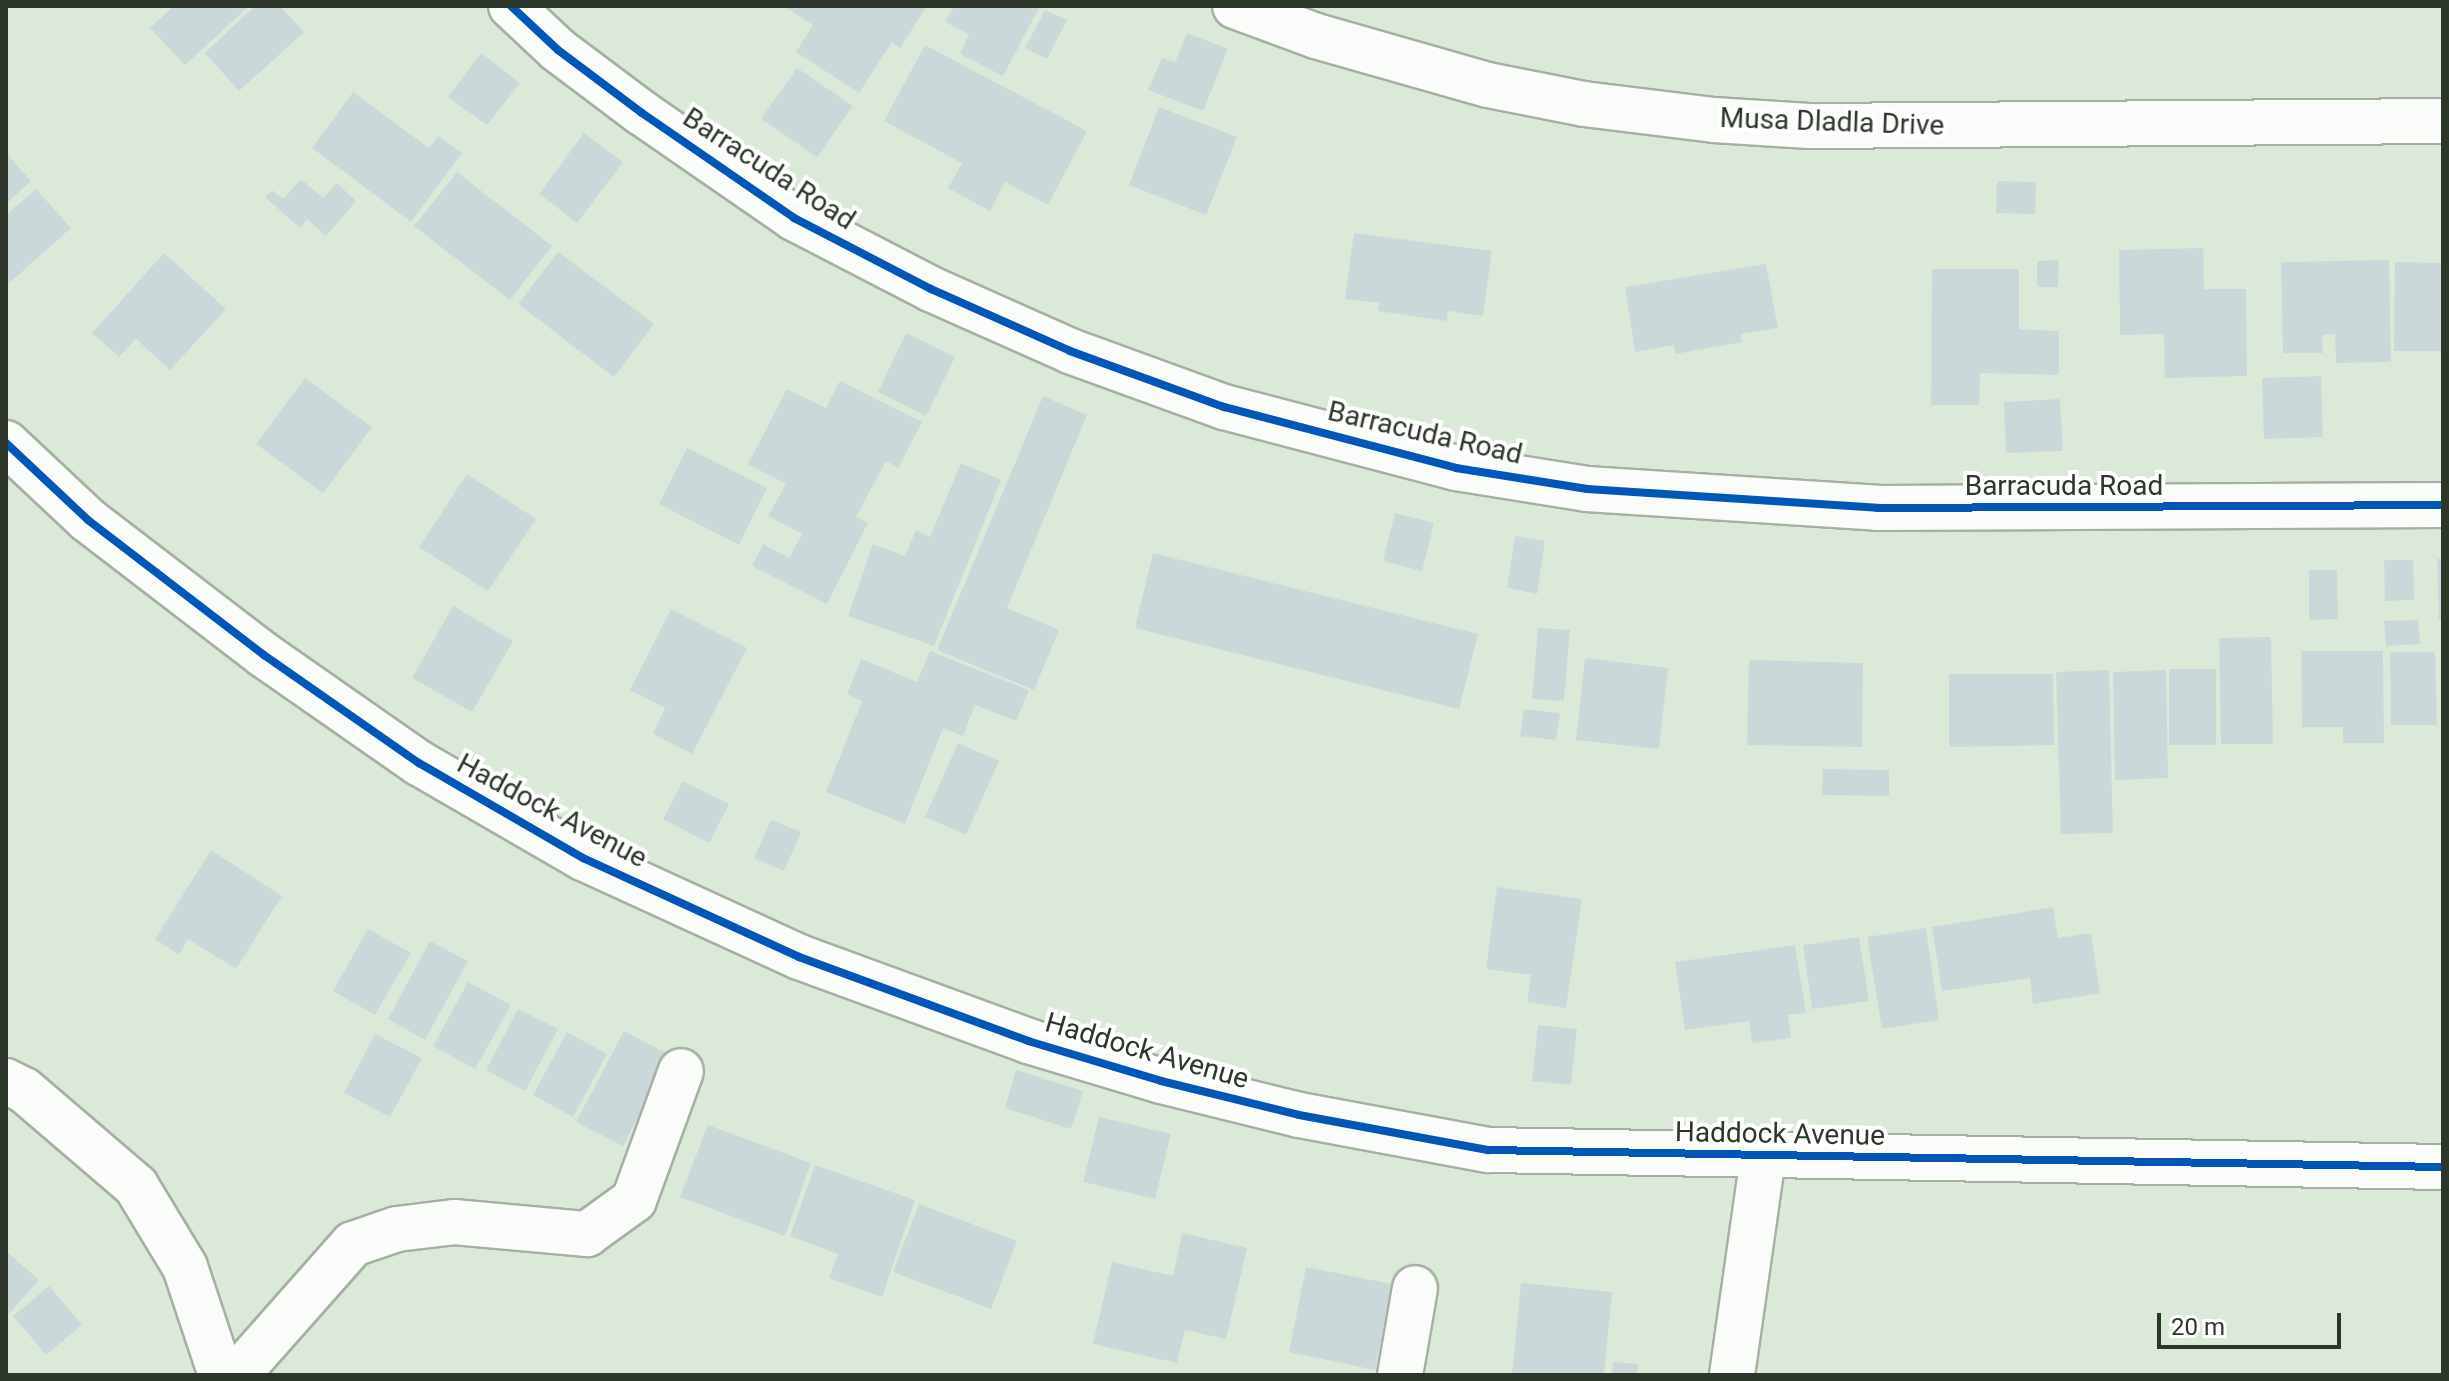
<!DOCTYPE html>
<style>
body{margin:0}
#map{position:relative;width:2449px;height:1381px;overflow:hidden;background:#dbead8;font-family:Roboto,sans-serif}
div>[style]{position:absolute}
[style*='--x']{left:calc(var(--x)*1px);top:calc(var(--y)*1px);width:calc(var(--w)*1px);rotate:calc(var(--a)*1deg)}
.building>*{inset:0;background:#cbd8da}
.roads{filter:drop-shadow(2px 0 #a5b0a2) drop-shadow(-2px 0 #a5b0a2) drop-shadow(0 2px #a5b0a2) drop-shadow(0 -2px #a5b0a2)}
.minor>*{height:44px;margin:-22px;padding:0 22px;transform-origin:22px;border-radius:22px;background:#fafcf9}
.cycleway>*{height:8px;margin:-4px;padding:0 4px;transform-origin:4px;border-radius:4px;background:#0057b8}
span{translate:-50% -50%;white-space:nowrap;text-align:center;line-height:1.15;-webkit-text-stroke:8px #fff;paint-order:stroke}
.street-label{font-size:28px;color:#2c372a}
.frame{position:absolute;inset:0;border:8px solid #2c372a;pointer-events:none}
.scale{position:absolute;left:2157px;top:1313px;width:184px;height:36px;box-sizing:border-box;border:4px solid #2c372a;border-top:0;padding-left:10px;font-size:24px;line-height:28px;white-space:nowrap;color:#2c372a;-webkit-text-stroke:6px #fff;paint-order:stroke}
</style>
<div id="map">
<div class="building">
<div style="clip-path:polygon(174px 6px,249px 6px,185px 65px,150px 28px)"></div>
<div style="clip-path:polygon(255px 6px,280px 6px,304px 32px,239px 91px,205px 53px)"></div>
<div style="clip-path:polygon(783px 6px,927px 6px,900px 48px,892px 42px,859px 93px,796px 52px,813px 25px)"></div>
<div style="clip-path:polygon(954px 6px,1040px 6px,1003px 76px,960px 54px,969px 34px,945px 22px)"></div>
<div style="clip-path:polygon(1045px 10px,1067px 20px,1047px 59px,1025px 48px)"></div>
<div style="clip-path:polygon(1187px 33px,1228px 49px,1203px 111px,1148px 90px,1162px 58px,1175px 62px)"></div>
<div style="clip-path:polygon(925px 45px,1087px 131px,1048px 205px,1005px 182px,990px 211px,948px 188px,962px 163px,884px 121px)"></div>
<div style="clip-path:polygon(481px 53px,520px 83px,487px 125px,448px 97px)"></div>
<div style="clip-path:polygon(797px 68px,853px 106px,817px 157px,761px 119px)"></div>
<div style="clip-path:polygon(353px 92px,429px 148px,438px 136px,462px 153px,411px 222px,312px 148px)"></div>
<div style="clip-path:polygon(1159px 107px,1237px 137px,1206px 215px,1129px 185px)"></div>
<div style="clip-path:polygon(584px 133px,623px 162px,577px 223px,539px 194px)"></div>
<div style="clip-path:polygon(6px 153px,31px 181px,6px 204px)"></div>
<div style="clip-path:polygon(457px 172px,552px 246px,510px 300px,414px 226px)"></div>
<div style="clip-path:polygon(301px 179px,323px 198px,337px 183px,356px 201px,326px 236px,307px 219px,300px 228px,265px 197px,272px 190px,283px 199px)"></div>
<div style="clip-path:polygon(1997px 181px,2036px 182px,2035px 214px,1996px 213px)"></div>
<div style="clip-path:polygon(36px 189px,71px 228px,6px 286px,6px 215px)"></div>
<div style="clip-path:polygon(1354px 233px,1492px 251px,1483px 316px,1448px 311px,1447px 321px,1378px 311px,1379px 303px,1345px 299px)"></div>
<div style="clip-path:polygon(2203px 248px,2204px 289px,2246px 289px,2247px 376px,2165px 378px,2164px 334px,2120px 335px,2119px 250px)"></div>
<div style="clip-path:polygon(558px 252px,654px 324px,614px 377px,518px 304px)"></div>
<div style="clip-path:polygon(164px 253px,226px 309px,170px 370px,136px 339px,119px 357px,92px 333px)"></div>
<div style="clip-path:polygon(2059px 260px,2058px 287px,2037px 287px,2037px 261px)"></div>
<div style="clip-path:polygon(2389px 260px,2391px 362px,2336px 363px,2335px 334px,2322px 335px,2323px 353px,2283px 353px,2281px 262px)"></div>
<div style="clip-path:polygon(2395px 262px,2442px 263px,2442px 351px,2394px 351px)"></div>
<div style="clip-path:polygon(1766px 264px,1778px 328px,1741px 334px,1742px 342px,1675px 354px,1674px 345px,1635px 352px,1625px 287px)"></div>
<div style="clip-path:polygon(1932px 269px,2019px 269px,2019px 329px,2059px 331px,2059px 375px,1980px 373px,1979px 405px,1931px 405px)"></div>
<div style="clip-path:polygon(906px 333px,955px 357px,926px 416px,878px 392px)"></div>
<div style="clip-path:polygon(2321px 376px,2323px 437px,2264px 439px,2262px 378px)"></div>
<div style="clip-path:polygon(305px 378px,372px 427px,323px 493px,256px 444px)"></div>
<div style="clip-path:polygon(840px 381px,922px 422px,898px 468px,886px 461px,856px 517px,868px 523px,827px 604px,752px 566px,763px 544px,789px 558px,802px 534px,768px 516px,786px 484px,748px 464px,787px 389px,826px 408px)"></div>
<div style="clip-path:polygon(1043px 396px,1087px 415px,1007px 608px,1059px 630px,1034px 690px,937px 650px)"></div>
<div style="clip-path:polygon(2060px 399px,2063px 451px,2006px 453px,2004px 402px)"></div>
<div style="clip-path:polygon(687px 448px,767px 488px,739px 545px,659px 504px)"></div>
<div style="clip-path:polygon(961px 463px,1001px 480px,934px 646px,848px 616px,873px 544px,905px 556px,916px 530px,930px 537px)"></div>
<div style="clip-path:polygon(467px 474px,536px 519px,488px 591px,419px 547px)"></div>
<div style="clip-path:polygon(1395px 513px,1434px 523px,1422px 571px,1383px 561px)"></div>
<div style="clip-path:polygon(1515px 536px,1545px 541px,1537px 594px,1507px 588px)"></div>
<div style="clip-path:polygon(1153px 553px,1478px 634px,1459px 709px,1135px 628px)"></div>
<div style="clip-path:polygon(2437px 559px,2443px 559px,2443px 620px,2439px 620px)"></div>
<div style="clip-path:polygon(2384px 560px,2413px 560px,2414px 600px,2385px 601px)"></div>
<div style="clip-path:polygon(2309px 570px,2337px 570px,2338px 619px,2309px 620px)"></div>
<div style="clip-path:polygon(453px 606px,513px 641px,472px 712px,412px 678px)"></div>
<div style="clip-path:polygon(671px 609px,747px 648px,692px 754px,653px 734px,665px 708px,630px 690px)"></div>
<div style="clip-path:polygon(2418px 620px,2420px 644px,2386px 646px,2384px 621px)"></div>
<div style="clip-path:polygon(1538px 628px,1570px 630px,1564px 701px,1532px 699px)"></div>
<div style="clip-path:polygon(2271px 637px,2273px 744px,2221px 744px,2219px 638px)"></div>
<div style="clip-path:polygon(930px 651px,1029px 690px,1016px 721px,975px 705px,963px 736px,943px 728px,905px 824px,826px 792px,862px 701px,847px 694px,861px 659px,917px 682px)"></div>
<div style="clip-path:polygon(2301px 651px,2383px 651px,2384px 743px,2343px 743px,2343px 727px,2302px 727px)"></div>
<div style="clip-path:polygon(2390px 652px,2435px 652px,2437px 725px,2391px 725px)"></div>
<div style="clip-path:polygon(1585px 658px,1668px 668px,1659px 749px,1576px 740px)"></div>
<div style="clip-path:polygon(1749px 660px,1863px 663px,1862px 747px,1747px 745px)"></div>
<div style="clip-path:polygon(2169px 669px,2216px 669px,2216px 745px,2169px 745px)"></div>
<div style="clip-path:polygon(2109px 670px,2113px 833px,2061px 834px,2056px 672px)"></div>
<div style="clip-path:polygon(2166px 670px,2168px 778px,2115px 780px,2113px 672px)"></div>
<div style="clip-path:polygon(1949px 674px,2053px 674px,2054px 745px,1949px 747px)"></div>
<div style="clip-path:polygon(1524px 709px,1560px 713px,1556px 740px,1520px 736px)"></div>
<div style="clip-path:polygon(958px 743px,999px 761px,966px 835px,925px 817px)"></div>
<div style="clip-path:polygon(1823px 769px,1889px 770px,1889px 796px,1822px 795px)"></div>
<div style="clip-path:polygon(683px 781px,729px 804px,709px 843px,663px 819px)"></div>
<div style="clip-path:polygon(771px 820px,801px 832px,784px 871px,754px 858px)"></div>
<div style="clip-path:polygon(211px 850px,282px 896px,236px 969px,188px 939px,179px 955px,155px 939px)"></div>
<div style="clip-path:polygon(1497px 887px,1582px 899px,1566px 1008px,1527px 1002px,1531px 975px,1486px 969px)"></div>
<div style="clip-path:polygon(2053px 907px,2058px 938px,2091px 933px,2100px 993px,2033px 1004px,2030px 978px,1942px 991px,1932px 927px)"></div>
<div style="clip-path:polygon(1926px 928px,1939px 1020px,1882px 1029px,1867px 937px)"></div>
<div style="clip-path:polygon(368px 929px,411px 953px,375px 1015px,333px 991px)"></div>
<div style="clip-path:polygon(1859px 937px,1869px 1001px,1812px 1009px,1803px 945px)"></div>
<div style="clip-path:polygon(430px 941px,468px 961px,425px 1040px,388px 1019px)"></div>
<div style="clip-path:polygon(1795px 945px,1806px 1013px,1788px 1015px,1791px 1038px,1752px 1043px,1749px 1021px,1685px 1030px,1675px 962px)"></div>
<div style="clip-path:polygon(468px 982px,511px 1005px,475px 1069px,433px 1046px)"></div>
<div style="clip-path:polygon(518px 1009px,558px 1029px,525px 1091px,486px 1070px)"></div>
<div style="clip-path:polygon(1538px 1025px,1577px 1029px,1571px 1085px,1532px 1081px)"></div>
<div style="clip-path:polygon(624px 1031px,670px 1055px,623px 1146px,576px 1122px)"></div>
<div style="clip-path:polygon(567px 1032px,607px 1054px,573px 1117px,533px 1095px)"></div>
<div style="clip-path:polygon(375px 1034px,422px 1058px,390px 1117px,344px 1093px)"></div>
<div style="clip-path:polygon(1016px 1070px,1083px 1091px,1071px 1129px,1005px 1108px)"></div>
<div style="clip-path:polygon(1099px 1117px,1171px 1134px,1155px 1199px,1083px 1182px)"></div>
<div style="clip-path:polygon(708px 1125px,811px 1163px,785px 1236px,680px 1197px)"></div>
<div style="clip-path:polygon(815px 1165px,915px 1200px,882px 1297px,829px 1278px,838px 1254px,790px 1236px)"></div>
<div style="clip-path:polygon(919px 1204px,1017px 1241px,991px 1309px,893px 1272px)"></div>
<div style="clip-path:polygon(1182px 1233px,1247px 1248px,1226px 1339px,1185px 1330px,1177px 1363px,1093px 1344px,1112px 1262px,1173px 1276px)"></div>
<div style="clip-path:polygon(6px 1251px,39px 1280px,6px 1317px)"></div>
<div style="clip-path:polygon(1306px 1267px,1392px 1284px,1375px 1370px,1289px 1352px)"></div>
<div style="clip-path:polygon(1521px 1283px,1612px 1292px,1604px 1375px,1512px 1375px)"></div>
<div style="clip-path:polygon(49px 1286px,82px 1325px,46px 1355px,13px 1316px)"></div>
<div style="clip-path:polygon(1613px 1362px,1638px 1364px,1637px 1375px,1612px 1375px)"></div>
</div>
<div class="roads">
<div class="minor">
<div style="--x:511;--y:6;--w:64;--a:43.1"></div>
<div style="--x:558;--y:50;--w:105;--a:36.9"></div>
<div style="--x:642;--y:113;--w:185;--a:34.6"></div>
<div style="--x:794;--y:218;--w:154;--a:27.4"></div>
<div style="--x:931;--y:289;--w:152;--a:24"></div>
<div style="--x:1070;--y:351;--w:164;--a:20"></div>
<div style="--x:1224;--y:407;--w:240;--a:14.7"></div>
<div style="--x:1456;--y:468;--w:133;--a:9.1"></div>
<div style="--x:1587;--y:489;--w:291;--a:3.7"></div>
<div style="--x:1877;--y:508;--w:566;--a:-0.3"></div>
<div style="--x:1235;--y:6;--w:86;--a:20.3"></div>
<div style="--x:1316;--y:36;--w:179;--a:15.9"></div>
<div style="--x:1488;--y:85;--w:98;--a:11.2"></div>
<div style="--x:1584;--y:104;--w:131;--a:7"></div>
<div style="--x:1714;--y:120;--w:95;--a:3.6"></div>
<div style="--x:1809;--y:126;--w:634;--a:-0.45"></div>
<div style="--x:6;--y:443;--w:112;--a:43.2"></div>
<div style="--x:88;--y:520;--w:222;--a:37.5"></div>
<div style="--x:264;--y:655;--w:189;--a:34.9"></div>
<div style="--x:419;--y:763;--w:190;--a:30.1"></div>
<div style="--x:583;--y:858;--w:238;--a:24.6"></div>
<div style="--x:799;--y:957;--w:244;--a:20.1"></div>
<div style="--x:1028;--y:1041;--w:139;--a:16.7"></div>
<div style="--x:1161;--y:1081;--w:142;--a:13.8"></div>
<div style="--x:1299;--y:1115;--w:192;--a:10.5"></div>
<div style="--x:1488;--y:1150;--w:955;--a:1.02"></div>
<div style="--x:6;--y:1081;--w:20;--a:27"></div>
<div style="--x:24;--y:1090;--w:148;--a:40.6"></div>
<div style="--x:136;--y:1186;--w:95;--a:58.8"></div>
<div style="--x:185;--y:1267;--w:114;--a:71.6"></div>
<div style="--x:237;--y:1375;--w:175;--a:-48.5"></div>
<div style="--x:353;--y:1244;--w:46;--a:-18.8"></div>
<div style="--x:397;--y:1229;--w:57;--a:-7"></div>
<div style="--x:454;--y:1222;--w:134;--a:5.2"></div>
<div style="--x:587;--y:1234;--w:58;--a:-35.9"></div>
<div style="--x:634;--y:1200;--w:137;--a:-70"></div>
<div style="--x:1400;--y:1375;--w:88;--a:-80.2"></div>
<div style="--x:1732;--y:1375;--w:221;--a:-81.9"></div>
</div>
</div>
<div class="cycleway">
<div style="--x:511;--y:6;--w:64;--a:43.1"></div>
<div style="--x:558;--y:50;--w:105;--a:36.9"></div>
<div style="--x:642;--y:113;--w:185;--a:34.6"></div>
<div style="--x:794;--y:218;--w:154;--a:27.4"></div>
<div style="--x:931;--y:289;--w:152;--a:24"></div>
<div style="--x:1070;--y:351;--w:164;--a:20"></div>
<div style="--x:1224;--y:407;--w:240;--a:14.7"></div>
<div style="--x:1456;--y:468;--w:133;--a:9.1"></div>
<div style="--x:1587;--y:489;--w:291;--a:3.7"></div>
<div style="--x:1877;--y:508;--w:566;--a:-0.3"></div>
<div style="--x:6;--y:443;--w:112;--a:43.2"></div>
<div style="--x:88;--y:520;--w:222;--a:37.5"></div>
<div style="--x:264;--y:655;--w:189;--a:34.9"></div>
<div style="--x:419;--y:763;--w:190;--a:30.1"></div>
<div style="--x:583;--y:858;--w:238;--a:24.6"></div>
<div style="--x:799;--y:957;--w:244;--a:20.1"></div>
<div style="--x:1028;--y:1041;--w:139;--a:16.7"></div>
<div style="--x:1161;--y:1081;--w:142;--a:13.8"></div>
<div style="--x:1299;--y:1115;--w:192;--a:10.5"></div>
<div style="--x:1488;--y:1150;--w:955;--a:1.02"></div>
</div>
<div class="street-label">
<span style="left:1832px;top:122px;rotate:2deg">Musa Dladla Drive</span>
<span style="left:769px;top:169px;rotate:33deg">Barracuda Road</span>
<span style="left:1425px;top:433px;rotate:13deg">Barracuda Road</span>
<span style="left:2064px;top:486px">Barracuda Road</span>
<span style="left:552px;top:811px;rotate:28deg">Haddock Avenue</span>
<span style="left:1147px;top:1051px;rotate:16deg">Haddock Avenue</span>
<span style="left:1780px;top:1134px;rotate:1deg">Haddock Avenue</span>
</div>
<div class="frame"></div>
<div class="scale">20 m</div>
</div>
